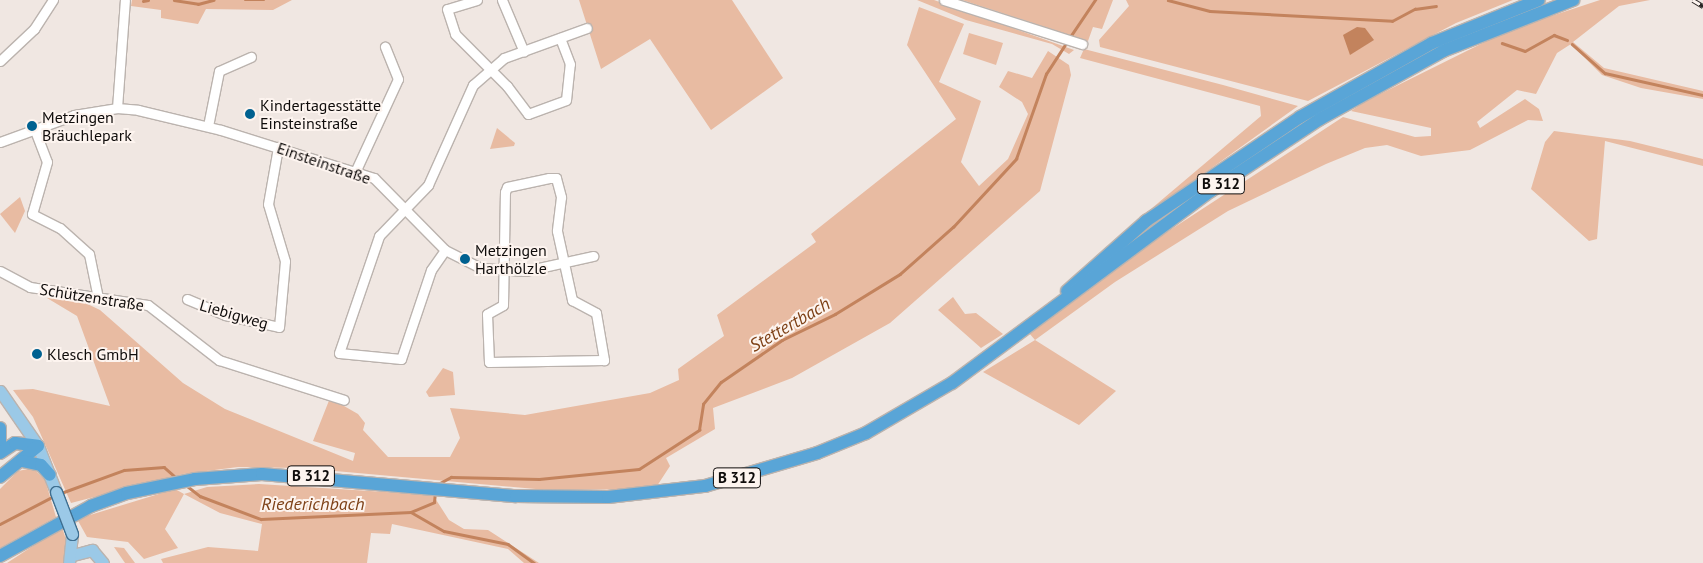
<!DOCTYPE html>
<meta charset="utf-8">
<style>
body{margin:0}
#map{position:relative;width:1703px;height:563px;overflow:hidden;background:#f0e7e2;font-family:"PT Sans",sans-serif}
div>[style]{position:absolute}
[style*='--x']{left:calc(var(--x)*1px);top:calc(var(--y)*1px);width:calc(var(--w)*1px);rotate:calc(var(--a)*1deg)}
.green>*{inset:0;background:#e8bba2}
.water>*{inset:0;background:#c3835d}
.stream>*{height:2.5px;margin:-1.25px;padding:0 1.25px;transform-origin:1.25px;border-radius:1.25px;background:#c3835d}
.roads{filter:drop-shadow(1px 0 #bbb3ae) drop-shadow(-1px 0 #bbb3ae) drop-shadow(0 1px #bbb3ae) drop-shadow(0 -1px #bbb3ae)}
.minor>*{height:9px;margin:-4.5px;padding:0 4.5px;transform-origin:4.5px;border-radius:4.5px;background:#fff}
.major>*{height:11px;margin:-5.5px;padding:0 5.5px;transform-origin:5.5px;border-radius:5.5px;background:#9bc9e7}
.highway>*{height:12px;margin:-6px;padding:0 6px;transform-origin:6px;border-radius:6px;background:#59a5d7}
.rail>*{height:4.5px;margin-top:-2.25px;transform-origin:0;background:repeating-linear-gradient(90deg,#fdf4ef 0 8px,#292524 0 16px);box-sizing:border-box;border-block:1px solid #292524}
.bridges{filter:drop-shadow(1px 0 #3f6f90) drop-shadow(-1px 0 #3f6f90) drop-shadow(0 1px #3f6f90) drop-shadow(0 -1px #3f6f90)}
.major-bridge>*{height:11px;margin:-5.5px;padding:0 5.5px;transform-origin:5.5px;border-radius:5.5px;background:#9bc9e7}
.dots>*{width:14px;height:14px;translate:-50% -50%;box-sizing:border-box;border:2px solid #fdf4ef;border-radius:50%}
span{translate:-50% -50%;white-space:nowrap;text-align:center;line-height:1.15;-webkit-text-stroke:4px #fdf4ef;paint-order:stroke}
.shield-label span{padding:1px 4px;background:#fdf4ef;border:1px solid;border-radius:4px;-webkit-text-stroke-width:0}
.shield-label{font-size:15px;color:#0f0c0b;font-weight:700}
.poi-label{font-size:16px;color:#0f0c0b}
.left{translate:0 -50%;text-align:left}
.street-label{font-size:16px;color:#0f0c0b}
.water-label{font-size:18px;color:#7e4117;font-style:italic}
</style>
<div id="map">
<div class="green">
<div style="clip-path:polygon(132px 0,292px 0,273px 10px,206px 9px,198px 24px,161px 18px,161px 10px,131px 6px)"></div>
<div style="clip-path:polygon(579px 0,732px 0,783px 78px,711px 130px,650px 39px,601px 69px)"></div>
<div style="clip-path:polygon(917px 0,934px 0,1074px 50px,1069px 54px,1052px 44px,966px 20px)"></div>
<div style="clip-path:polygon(962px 0,1113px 0,1102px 29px,1093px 27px,1088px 41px)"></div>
<div style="clip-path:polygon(1126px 0,1513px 0,1456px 23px,1308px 101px,1100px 47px,1099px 40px,1129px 6px)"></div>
<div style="clip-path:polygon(1600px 0,1650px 0,1619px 6px,1573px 42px,1604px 68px,1703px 91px,1703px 99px,1641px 88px,1602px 75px,1571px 44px,1557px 53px,1536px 94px,1517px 90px,1477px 122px,1480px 128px,1525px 99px,1539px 109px,1543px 121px,1528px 120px,1470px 150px,1421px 156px,1387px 145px,1365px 148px,1326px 164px,1228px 211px,1115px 282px,1035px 340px,1116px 391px,1079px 425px,983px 372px,1035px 340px,1029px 333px,1164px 234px,1343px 117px,1415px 137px,1431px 136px,1431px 128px,1351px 111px,1366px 101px,1509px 30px)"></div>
<div style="clip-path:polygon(919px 7px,964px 24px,939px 82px,981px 101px,961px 162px,979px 186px,1008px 159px,1028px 114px,1022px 102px,999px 87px,1008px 71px,1032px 78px,1048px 51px,1069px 65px,1071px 75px,1040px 191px,890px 323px,792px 378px,713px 408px,715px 429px,666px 458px,670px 466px,655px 489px,547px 490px,302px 468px,238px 467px,183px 474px,71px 503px,33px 417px,13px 390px,33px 389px,110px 406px,77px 316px,47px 298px,77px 299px,100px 310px,183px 383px,225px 409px,353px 461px,355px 453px,313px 441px,330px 398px,358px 414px,365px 423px,363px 430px,388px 457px,450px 457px,460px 438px,450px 408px,525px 415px,650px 393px,679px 380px,678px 369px,724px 336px,717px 315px,816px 242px,811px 234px,956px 119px,907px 45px)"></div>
<div style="clip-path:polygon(969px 33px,1003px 43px,996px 65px,963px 54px)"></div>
<div style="clip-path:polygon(1084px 49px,1223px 85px,1298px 106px,1132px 225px,1261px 116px,1260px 106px,1080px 58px)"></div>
<div style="clip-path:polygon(497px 128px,515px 143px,514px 146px,490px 149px)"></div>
<div style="clip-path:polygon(1554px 131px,1630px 141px,1703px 159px,1703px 166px,1605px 141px,1597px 239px,1589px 241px,1531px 189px,1545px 142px)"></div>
<div style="clip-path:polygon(20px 197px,25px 211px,15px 233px,0 214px)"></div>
<div style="clip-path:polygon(953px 297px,965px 314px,976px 313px,1003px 334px,981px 348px,938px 310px)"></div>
<div style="clip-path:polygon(443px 368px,453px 372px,455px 395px,429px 397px,426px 392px)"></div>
<div style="clip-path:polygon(33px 468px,45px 480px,56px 517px,0 548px,0 489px,18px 471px)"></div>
<div style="clip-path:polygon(259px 484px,433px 495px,449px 520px,464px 529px,488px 530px,539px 563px,524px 563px,508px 549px,392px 524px,390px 534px,371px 533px,367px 563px,163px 563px,161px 559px,208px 547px,258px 551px,262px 524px,220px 513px,184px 494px,165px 529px,178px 548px,144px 559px,128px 542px,87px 537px,77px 519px,175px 489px,184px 494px,207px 487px)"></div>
<div style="clip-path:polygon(62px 527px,68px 546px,64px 563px,7px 563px)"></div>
<div style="clip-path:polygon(114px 547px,124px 548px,135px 563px,125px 563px)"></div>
</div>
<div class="water">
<div style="clip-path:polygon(1357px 27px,1365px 28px,1374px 40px,1350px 55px,1343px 35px)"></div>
</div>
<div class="stream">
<div style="--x:174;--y:0;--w:24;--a:9"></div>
<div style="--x:198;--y:4;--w:16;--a:-15"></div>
<div style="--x:245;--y:0;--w:19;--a:0"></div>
<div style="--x:1168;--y:0;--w:43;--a:14.7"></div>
<div style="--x:1210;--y:11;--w:182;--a:3.1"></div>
<div style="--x:1392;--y:21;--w:26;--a:-28"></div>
<div style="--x:1415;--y:9;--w:21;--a:-8"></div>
<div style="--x:143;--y:1;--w:5;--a:-11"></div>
<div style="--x:1070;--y:37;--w:45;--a:-56"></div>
<div style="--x:1502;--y:43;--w:24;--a:19"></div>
<div style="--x:1525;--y:51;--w:33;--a:-29"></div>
<div style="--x:1554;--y:35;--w:14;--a:21"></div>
<div style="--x:1572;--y:44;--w:44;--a:41.3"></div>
<div style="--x:1605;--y:73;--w:100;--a:12.7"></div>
<div style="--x:438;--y:484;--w:15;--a:-28"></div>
<div style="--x:451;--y:477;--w:88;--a:1.3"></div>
<div style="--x:539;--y:479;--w:100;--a:-5.7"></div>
<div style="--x:639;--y:469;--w:72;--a:-33"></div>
<div style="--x:699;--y:430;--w:26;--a:-81"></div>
<div style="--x:703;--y:404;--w:28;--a:-51"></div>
<div style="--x:721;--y:382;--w:74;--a:-34.5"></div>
<div style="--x:782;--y:340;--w:59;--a:-26.1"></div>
<div style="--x:835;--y:314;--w:76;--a:-31.6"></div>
<div style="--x:900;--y:274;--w:71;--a:-41.6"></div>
<div style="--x:953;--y:227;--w:93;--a:-47.2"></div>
<div style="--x:1016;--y:159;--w:90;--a:-70.6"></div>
<div style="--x:1046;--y:74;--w:38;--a:-57"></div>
<div style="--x:186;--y:485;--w:18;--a:38"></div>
<div style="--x:200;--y:496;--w:65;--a:20.7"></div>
<div style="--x:261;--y:519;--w:150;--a:-2.7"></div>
<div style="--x:411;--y:512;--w:25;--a:-23"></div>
<div style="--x:434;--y:502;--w:9;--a:-84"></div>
<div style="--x:61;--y:493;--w:67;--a:-20.1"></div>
<div style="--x:124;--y:470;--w:40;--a:-4.3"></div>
<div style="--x:164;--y:467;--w:18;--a:41"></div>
<div style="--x:411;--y:512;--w:38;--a:30"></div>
<div style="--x:444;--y:531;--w:65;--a:11.5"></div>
<div style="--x:508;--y:544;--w:32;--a:36"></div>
<div style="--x:0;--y:524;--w:61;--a:-27.4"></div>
</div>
<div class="roads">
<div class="minor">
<div style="--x:477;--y:0;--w:31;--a:163"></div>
<div style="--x:447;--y:9;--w:26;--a:72"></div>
<div style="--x:455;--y:34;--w:74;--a:45"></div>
<div style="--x:507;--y:86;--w:35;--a:53"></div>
<div style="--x:528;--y:114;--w:40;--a:-20.2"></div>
<div style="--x:566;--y:100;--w:36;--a:-84"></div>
<div style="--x:570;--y:64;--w:28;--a:-111"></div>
<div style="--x:502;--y:0;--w:56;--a:67.1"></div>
<div style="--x:944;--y:0;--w:145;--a:17.7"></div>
<div style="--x:0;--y:61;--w:47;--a:-43.3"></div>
<div style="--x:34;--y:29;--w:35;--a:-57"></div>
<div style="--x:117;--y:108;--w:108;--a:-85.8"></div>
<div style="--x:208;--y:126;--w:56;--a:-78.7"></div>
<div style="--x:219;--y:71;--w:35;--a:-24"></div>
<div style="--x:34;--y:128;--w:36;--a:69"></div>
<div style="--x:47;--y:162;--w:54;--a:106.1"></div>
<div style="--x:32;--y:214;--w:31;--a:27"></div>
<div style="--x:60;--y:228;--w:39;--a:42"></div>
<div style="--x:89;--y:254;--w:45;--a:78.4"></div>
<div style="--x:0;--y:142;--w:79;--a:-20"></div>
<div style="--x:74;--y:115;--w:44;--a:-9.2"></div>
<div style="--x:117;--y:108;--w:21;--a:5"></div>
<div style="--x:138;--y:110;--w:85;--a:13.5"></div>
<div style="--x:221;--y:130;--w:160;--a:17.4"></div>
<div style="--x:374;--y:178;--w:101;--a:45.4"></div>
<div style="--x:445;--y:250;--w:40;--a:26.6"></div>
<div style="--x:481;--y:268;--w:44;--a:3.9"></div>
<div style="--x:525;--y:271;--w:70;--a:-12.4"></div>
<div style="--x:356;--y:170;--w:100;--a:-65.2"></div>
<div style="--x:398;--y:79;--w:35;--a:-112"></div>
<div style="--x:549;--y:178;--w:7;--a:0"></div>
<div style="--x:556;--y:178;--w:20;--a:75"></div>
<div style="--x:561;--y:197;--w:34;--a:97"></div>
<div style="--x:557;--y:231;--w:71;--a:77.7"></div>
<div style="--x:572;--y:300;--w:27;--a:28"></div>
<div style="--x:596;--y:313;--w:48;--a:80.3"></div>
<div style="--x:604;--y:360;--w:115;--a:179"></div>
<div style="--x:489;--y:362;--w:48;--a:-92.4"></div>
<div style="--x:487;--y:314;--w:18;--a:-29"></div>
<div style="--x:503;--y:305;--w:113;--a:-89"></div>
<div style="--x:505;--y:192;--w:5;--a:-68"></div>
<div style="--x:507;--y:187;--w:43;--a:-12.1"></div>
<div style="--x:445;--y:250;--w:24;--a:125"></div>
<div style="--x:431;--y:270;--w:94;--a:108.6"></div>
<div style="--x:401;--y:359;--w:62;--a:-174.5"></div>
<div style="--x:339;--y:353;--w:124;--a:-71.1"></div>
<div style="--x:379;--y:236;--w:71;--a:-46.1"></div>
<div style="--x:428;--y:185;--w:110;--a:-65.8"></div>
<div style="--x:473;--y:85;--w:41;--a:-41.1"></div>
<div style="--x:504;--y:58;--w:88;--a:-19.9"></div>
<div style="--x:0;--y:271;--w:34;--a:28"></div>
<div style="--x:30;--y:287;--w:119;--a:8.7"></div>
<div style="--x:148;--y:305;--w:90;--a:37.8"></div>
<div style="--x:219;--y:360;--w:131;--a:17.7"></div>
<div style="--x:187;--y:299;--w:41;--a:22.8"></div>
<div style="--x:225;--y:315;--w:55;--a:12.5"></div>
<div style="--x:279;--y:327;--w:66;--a:-84.8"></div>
<div style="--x:285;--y:261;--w:59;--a:-106.6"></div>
<div style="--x:268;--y:204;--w:58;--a:-80"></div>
</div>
<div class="major">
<div style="--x:0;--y:391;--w:67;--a:55.4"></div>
<div style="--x:38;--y:446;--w:49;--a:68.6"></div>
<div style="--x:73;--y:555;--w:20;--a:-15"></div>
<div style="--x:92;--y:550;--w:17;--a:50"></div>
<div style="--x:69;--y:563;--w:29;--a:-84"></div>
</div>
<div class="highway">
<div style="--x:1067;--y:291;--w:106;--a:-41.5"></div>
<div style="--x:1146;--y:221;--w:186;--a:-34"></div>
<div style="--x:1300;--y:117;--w:151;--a:-29.3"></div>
<div style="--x:1432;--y:43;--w:115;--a:-21.9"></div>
<div style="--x:0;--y:428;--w:16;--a:90"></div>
<div style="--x:0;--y:453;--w:18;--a:-34"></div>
<div style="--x:15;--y:443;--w:23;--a:7"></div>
<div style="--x:38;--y:446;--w:49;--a:140.8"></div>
<div style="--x:22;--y:461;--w:19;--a:12"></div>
<div style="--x:41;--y:465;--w:13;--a:48"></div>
<div style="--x:0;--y:556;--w:104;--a:-28.8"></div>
<div style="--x:91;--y:506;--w:38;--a:-20"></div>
<div style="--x:127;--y:493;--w:69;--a:-11.6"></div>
<div style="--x:195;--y:479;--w:67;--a:-4.3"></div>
<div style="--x:262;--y:474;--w:255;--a:5"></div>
<div style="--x:516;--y:496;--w:92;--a:0.6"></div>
<div style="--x:608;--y:497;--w:98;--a:-6.5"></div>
<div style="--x:705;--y:486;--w:117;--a:-16.4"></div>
<div style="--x:817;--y:453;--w:53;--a:-22.2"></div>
<div style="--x:866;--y:433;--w:99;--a:-30.2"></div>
<div style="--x:952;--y:383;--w:322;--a:-36.6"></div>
<div style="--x:1211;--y:191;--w:131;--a:-33.4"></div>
<div style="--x:1320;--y:119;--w:141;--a:-28.9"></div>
<div style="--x:1443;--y:51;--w:140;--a:-21.4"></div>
</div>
</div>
<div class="rail">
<div style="--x:1693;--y:0;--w:12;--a:31"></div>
</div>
<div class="bridges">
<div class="major-bridge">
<div style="--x:56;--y:492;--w:45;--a:69.1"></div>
</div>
</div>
<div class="dots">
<div style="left:250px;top:114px;background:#006190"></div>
<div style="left:32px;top:126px;background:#006190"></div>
<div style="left:465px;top:259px;background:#006190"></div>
<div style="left:37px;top:354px;background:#006190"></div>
</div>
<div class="shield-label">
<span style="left:1221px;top:184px">B 312</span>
<span style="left:311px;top:476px">B 312</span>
<span style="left:737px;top:478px">B 312</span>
</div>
<div class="poi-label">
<span class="left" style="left:260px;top:114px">Kindertagesstätte<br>Einsteinstraße</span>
<span class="left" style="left:42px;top:126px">Metzingen<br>Bräuchlepark</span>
<span class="left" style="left:475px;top:259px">Metzingen<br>Harthölzle</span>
<span class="left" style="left:47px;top:354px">Klesch GmbH</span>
</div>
<div class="street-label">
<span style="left:324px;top:163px;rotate:19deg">Einsteinstraße</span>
<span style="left:92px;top:297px;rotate:9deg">Schützenstraße</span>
<span style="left:234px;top:314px;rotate:16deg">Liebigweg</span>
</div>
<div class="water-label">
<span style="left:790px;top:325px;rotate:-30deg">Stettertbach</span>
<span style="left:313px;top:504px">Riederichbach</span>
</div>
</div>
